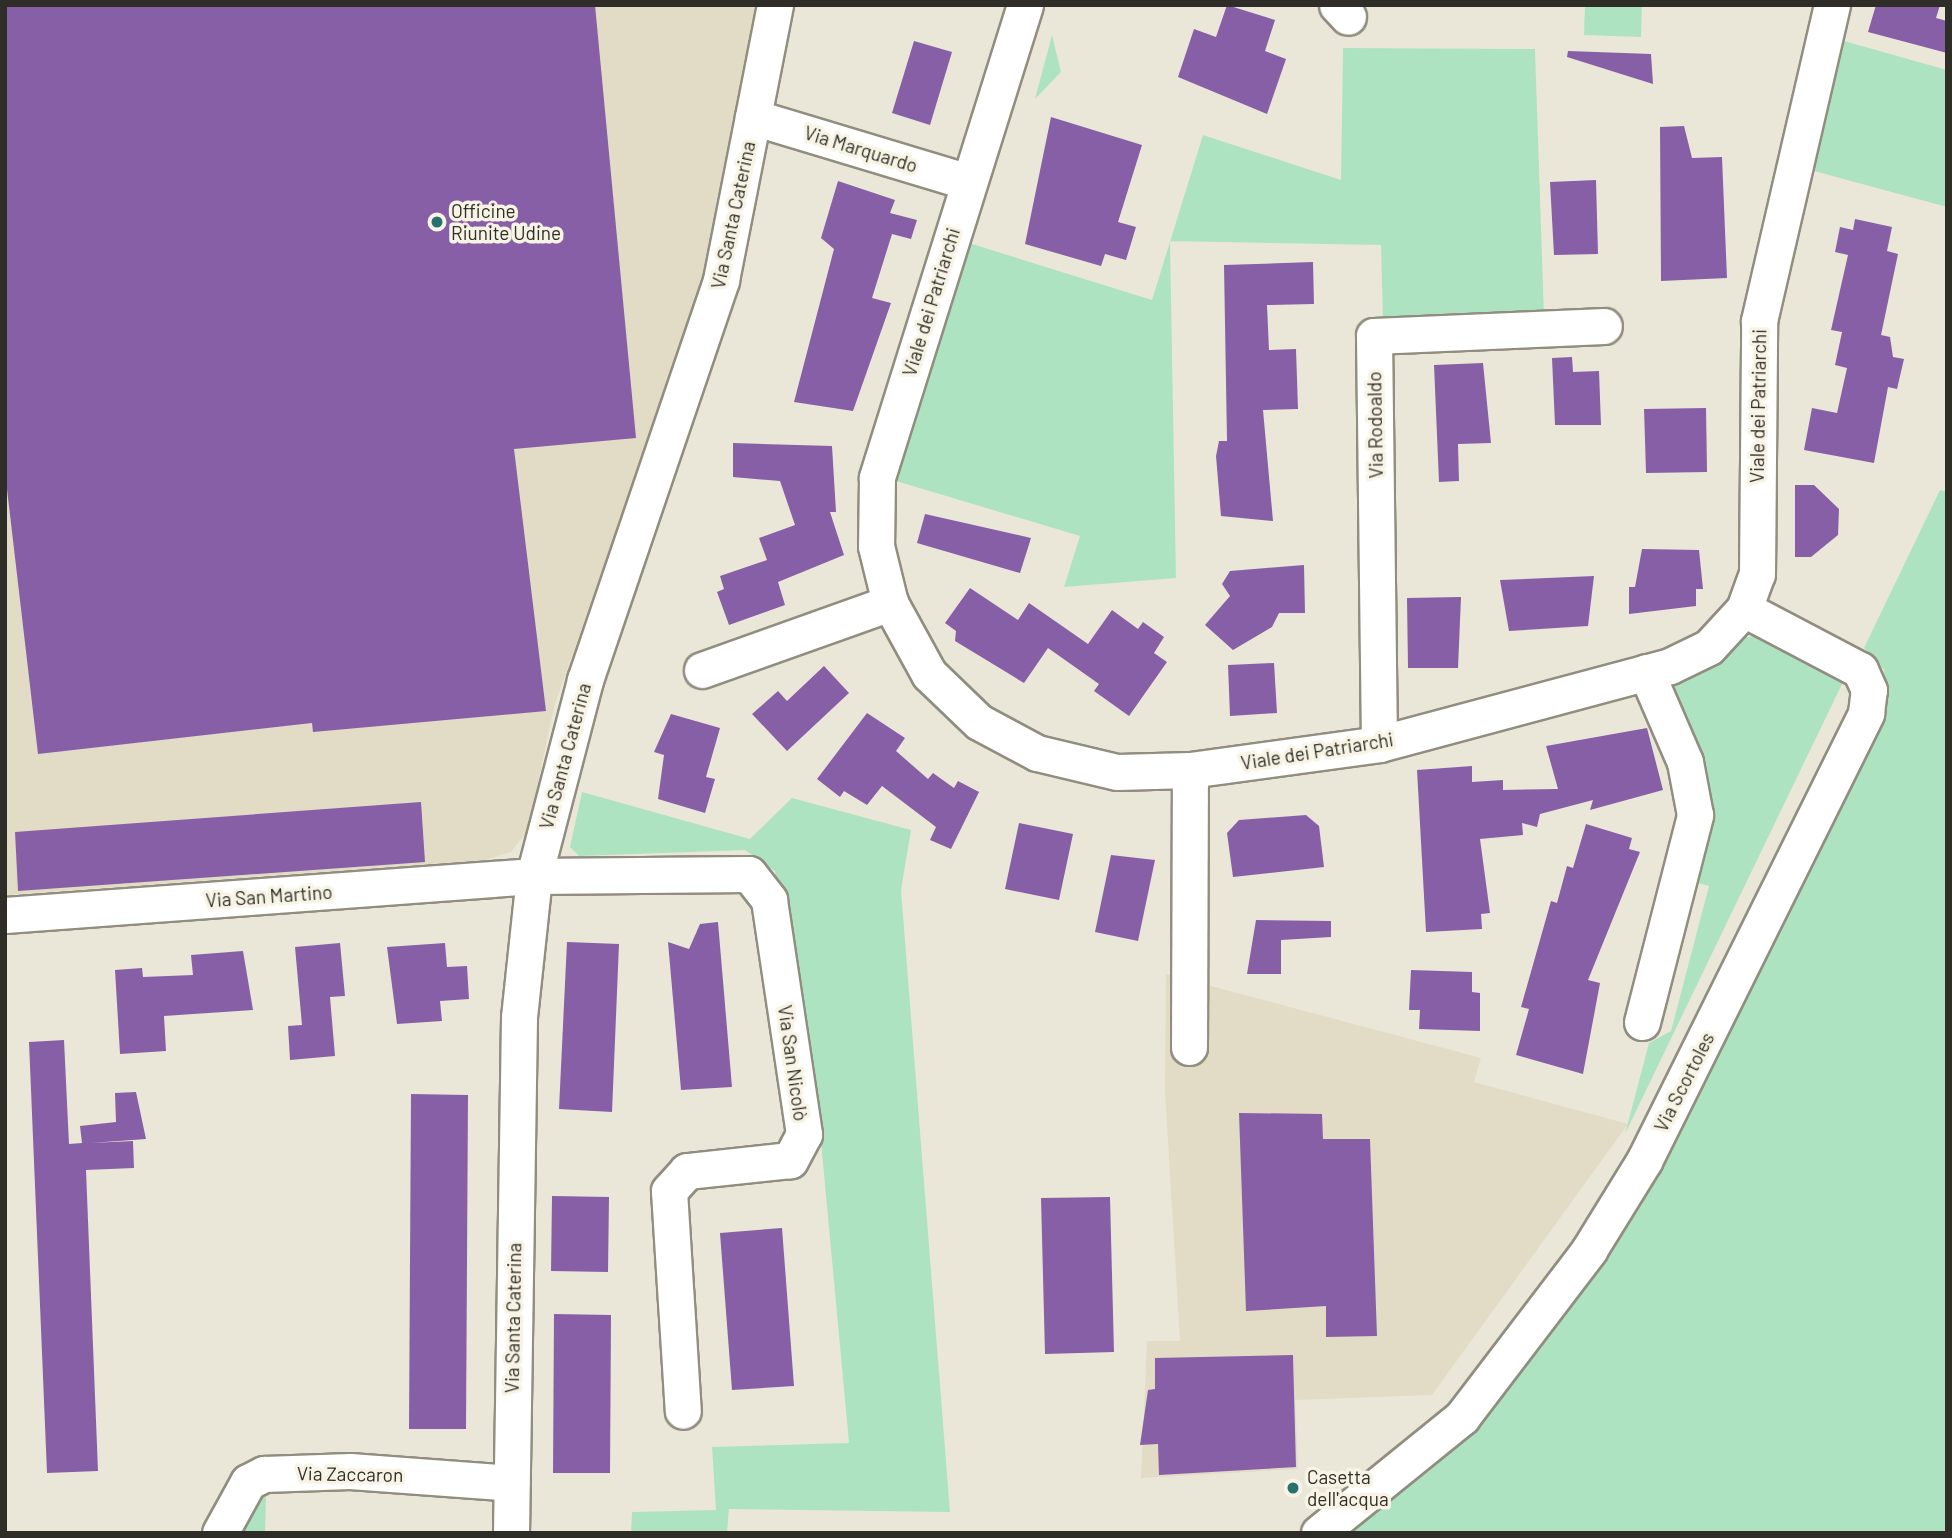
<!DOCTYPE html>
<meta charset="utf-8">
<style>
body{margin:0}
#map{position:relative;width:1952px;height:1538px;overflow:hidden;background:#ebe7d8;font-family:Barlow,sans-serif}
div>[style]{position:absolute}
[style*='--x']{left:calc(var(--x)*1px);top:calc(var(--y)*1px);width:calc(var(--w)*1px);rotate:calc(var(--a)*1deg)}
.built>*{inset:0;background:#e2dbc6}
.green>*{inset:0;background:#aee3c2}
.building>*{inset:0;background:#875fa6}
.roads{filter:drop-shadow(2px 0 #918d7f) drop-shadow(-2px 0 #918d7f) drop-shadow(0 2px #918d7f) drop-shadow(0 -2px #918d7f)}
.minor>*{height:35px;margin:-17.5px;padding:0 17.5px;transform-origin:17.5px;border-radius:17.5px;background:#fff}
.dots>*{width:19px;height:19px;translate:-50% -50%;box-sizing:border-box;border:4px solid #f8f4e5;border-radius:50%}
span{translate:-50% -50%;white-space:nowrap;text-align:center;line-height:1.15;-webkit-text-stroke:7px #f8f4e5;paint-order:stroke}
.street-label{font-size:19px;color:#2e2d27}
.poi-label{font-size:19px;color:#2e2d27}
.left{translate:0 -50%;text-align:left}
.frame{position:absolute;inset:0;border:7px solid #2e2d27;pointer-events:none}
</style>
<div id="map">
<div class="built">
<div style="clip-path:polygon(5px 5px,759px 5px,703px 283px,554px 707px,528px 830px,511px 852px,485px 860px,5px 895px)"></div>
<div style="clip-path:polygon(1166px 974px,1481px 1058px,1474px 1082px,1628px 1124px,1432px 1395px,1295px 1400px,1298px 1469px,1141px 1478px,1147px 1341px,1180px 1341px,1165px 1091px)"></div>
</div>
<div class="green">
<div style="clip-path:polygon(1585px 5px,1642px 5px,1641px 37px,1584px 35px)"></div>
<div style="clip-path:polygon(1052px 35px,1061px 72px,1035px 99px)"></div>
<div style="clip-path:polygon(1844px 41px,1947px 70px,1947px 207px,1814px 171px)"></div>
<div style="clip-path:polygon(1343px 48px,1535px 49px,1544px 316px,1383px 322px,1381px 245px,1170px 241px,1176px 578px,1064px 587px,1080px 536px,896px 481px,969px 243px,1152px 300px,1203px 135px,1341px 180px)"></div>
<div style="clip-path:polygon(1940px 490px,1947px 492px,1947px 1533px,1347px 1533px,1466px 1440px,1643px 1191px,1887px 703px,1884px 670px,1864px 648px)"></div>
<div style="clip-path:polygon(1753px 636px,1843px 682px,1625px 1134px,1649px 1043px,1671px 1031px,1709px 886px,1691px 881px,1664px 686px,1700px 674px,1740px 639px)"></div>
<div style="clip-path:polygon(582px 792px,750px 839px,792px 798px,911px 830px,901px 890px,950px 1512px,729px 1509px,727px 1533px,631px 1533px,632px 1512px,716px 1510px,712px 1447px,849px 1443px,819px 1120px,775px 871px,745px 850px,579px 856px,570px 847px)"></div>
<div style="clip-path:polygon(266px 1497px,265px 1533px,242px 1533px,258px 1498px)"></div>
</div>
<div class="building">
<div style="clip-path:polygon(5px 5px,595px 5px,636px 438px,514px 449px,546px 711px,313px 732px,312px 723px,38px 754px,5px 472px)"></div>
<div style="clip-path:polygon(1227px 5px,1275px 20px,1265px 51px,1286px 59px,1267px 114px,1178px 77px,1194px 29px,1216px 37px)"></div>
<div style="clip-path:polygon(1876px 5px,1940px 5px,1936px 18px,1947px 21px,1947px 53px,1868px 32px)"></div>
<div style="clip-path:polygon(914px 41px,952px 52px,930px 125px,892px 113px)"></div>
<div style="clip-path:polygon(1568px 51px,1651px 54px,1653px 84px,1567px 57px)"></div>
<div style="clip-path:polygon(1051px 117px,1142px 145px,1118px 222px,1136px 227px,1126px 260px,1105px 254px,1101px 266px,1025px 244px)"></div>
<div style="clip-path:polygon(1684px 126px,1692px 158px,1722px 157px,1727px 278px,1661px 281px,1660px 127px)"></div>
<div style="clip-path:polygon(1596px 180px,1598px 254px,1554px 255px,1550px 182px)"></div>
<div style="clip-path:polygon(838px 181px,895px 200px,890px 213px,917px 220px,911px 239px,892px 234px,872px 298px,891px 303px,853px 411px,794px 402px,834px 249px,821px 238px)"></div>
<div style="clip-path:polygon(1855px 219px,1892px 227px,1887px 251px,1898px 254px,1881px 335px,1890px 337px,1893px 357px,1904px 359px,1897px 389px,1888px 387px,1874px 463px,1804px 450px,1812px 408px,1837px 413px,1847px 368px,1835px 365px,1842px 332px,1831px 330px,1848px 255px,1835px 252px,1840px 227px,1853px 230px)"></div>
<div style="clip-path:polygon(1313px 262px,1314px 304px,1267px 305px,1269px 350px,1296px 349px,1298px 409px,1263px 410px,1273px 521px,1221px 516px,1216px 456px,1219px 441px,1227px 441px,1224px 265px)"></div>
<div style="clip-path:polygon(1572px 357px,1573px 372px,1599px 371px,1601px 425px,1555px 425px,1552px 358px)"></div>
<div style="clip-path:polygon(1483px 363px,1491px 443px,1458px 444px,1459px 481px,1439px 482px,1434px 365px)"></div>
<div style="clip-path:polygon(1706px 408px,1707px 472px,1646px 473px,1644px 409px)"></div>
<div style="clip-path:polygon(733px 443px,832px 446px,836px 512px,830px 512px,844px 555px,778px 582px,785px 605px,729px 625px,717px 592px,724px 589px,720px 576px,767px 560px,759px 538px,795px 525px,780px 481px,733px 477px)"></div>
<div style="clip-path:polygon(1795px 485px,1814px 485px,1839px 509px,1838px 535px,1811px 557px,1795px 557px)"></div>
<div style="clip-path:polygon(925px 514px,1031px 538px,1020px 573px,917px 543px)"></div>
<div style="clip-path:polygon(1642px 549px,1699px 550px,1703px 589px,1696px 589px,1696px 606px,1629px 614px,1629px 587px,1635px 587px)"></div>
<div style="clip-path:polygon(1304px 565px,1305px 613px,1279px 613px,1272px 627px,1233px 650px,1205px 625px,1230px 596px,1222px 584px,1230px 571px)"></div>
<div style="clip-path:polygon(1594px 576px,1588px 626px,1509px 631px,1500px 580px)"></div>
<div style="clip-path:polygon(970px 588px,1018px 620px,1029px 603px,1088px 644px,1112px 610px,1138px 629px,1143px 622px,1164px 637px,1154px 653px,1167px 662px,1129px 716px,1094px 691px,1099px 684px,1048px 648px,1024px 683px,955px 641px,956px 631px,945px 623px)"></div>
<div style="clip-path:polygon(1461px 597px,1458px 668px,1408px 668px,1407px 598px)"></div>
<div style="clip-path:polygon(1274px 663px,1277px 713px,1230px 716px,1228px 665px)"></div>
<div style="clip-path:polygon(824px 666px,849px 693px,787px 751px,752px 714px,778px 691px,787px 701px)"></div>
<div style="clip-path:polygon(867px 713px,905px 738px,896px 751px,928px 779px,933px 773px,954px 788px,958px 781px,979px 792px,951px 849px,930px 840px,936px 827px,882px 786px,867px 805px,844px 791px,840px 797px,817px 779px)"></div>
<div style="clip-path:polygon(671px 714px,720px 728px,706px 777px,715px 779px,705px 813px,658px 799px,664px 755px,654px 752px)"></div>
<div style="clip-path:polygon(1647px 728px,1663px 790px,1590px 810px,1593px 800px,1540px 814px,1537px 827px,1522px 823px,1523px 835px,1480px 839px,1490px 913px,1481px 914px,1482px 929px,1426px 932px,1417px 770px,1472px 766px,1472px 782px,1503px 780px,1503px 790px,1558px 789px,1546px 746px)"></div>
<div style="clip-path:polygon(421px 802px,425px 862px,18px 891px,15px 832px)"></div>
<div style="clip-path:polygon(1306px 815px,1319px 826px,1324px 867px,1233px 877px,1227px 833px,1239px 820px)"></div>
<div style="clip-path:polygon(1019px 823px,1073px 834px,1059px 900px,1005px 889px)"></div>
<div style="clip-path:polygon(1586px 824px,1632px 838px,1629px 849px,1640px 852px,1588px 980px,1600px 983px,1583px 1074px,1516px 1055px,1529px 1009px,1521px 1007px,1551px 901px,1557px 903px,1567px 866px,1573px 868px)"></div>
<div style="clip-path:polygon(1111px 855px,1155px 860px,1138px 941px,1095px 932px)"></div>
<div style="clip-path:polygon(1256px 920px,1331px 921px,1331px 937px,1281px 940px,1281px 974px,1247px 974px)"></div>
<div style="clip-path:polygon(718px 922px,732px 1087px,681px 1090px,668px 942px,689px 949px,700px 924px)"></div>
<div style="clip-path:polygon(567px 942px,619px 944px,612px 1112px,559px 1109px)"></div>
<div style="clip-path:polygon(340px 943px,345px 996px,330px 997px,335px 1056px,290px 1060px,288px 1026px,302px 1025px,295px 947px)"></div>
<div style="clip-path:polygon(445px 943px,447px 967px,467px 966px,469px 999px,440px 1001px,442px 1021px,397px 1024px,387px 947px)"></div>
<div style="clip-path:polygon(243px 951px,253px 1010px,164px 1016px,166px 1051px,120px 1054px,115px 970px,142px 968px,143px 977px,193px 975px,191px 955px)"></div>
<div style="clip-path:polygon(1411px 970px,1472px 972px,1472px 992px,1480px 993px,1480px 1031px,1419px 1029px,1420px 1010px,1409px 1010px)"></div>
<div style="clip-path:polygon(64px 1040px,69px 1144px,82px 1143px,80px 1126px,116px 1122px,115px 1093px,136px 1092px,146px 1139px,91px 1143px,133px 1141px,134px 1168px,86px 1170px,98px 1471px,47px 1473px,29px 1042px)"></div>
<div style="clip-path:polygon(411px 1094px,468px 1095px,466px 1429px,409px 1429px)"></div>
<div style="clip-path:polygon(1239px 1113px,1322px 1114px,1323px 1139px,1370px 1139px,1377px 1336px,1326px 1337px,1326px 1306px,1246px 1311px)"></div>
<div style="clip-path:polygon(552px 1196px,609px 1197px,608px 1272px,551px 1271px)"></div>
<div style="clip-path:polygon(1110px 1197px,1114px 1352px,1045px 1354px,1041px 1198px)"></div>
<div style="clip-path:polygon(782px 1228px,794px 1386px,732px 1390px,720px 1233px)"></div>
<div style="clip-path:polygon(554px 1314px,611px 1315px,610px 1473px,553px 1473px)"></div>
<div style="clip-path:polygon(1293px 1355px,1296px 1467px,1159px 1475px,1158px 1444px,1140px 1445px,1148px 1390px,1155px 1389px,1155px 1358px)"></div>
</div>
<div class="roads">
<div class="minor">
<div style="--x:1025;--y:5;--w:496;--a:107.4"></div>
<div style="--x:877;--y:478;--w:68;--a:90.8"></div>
<div style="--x:876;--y:546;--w:59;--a:76.2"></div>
<div style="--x:890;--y:603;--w:81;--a:61.2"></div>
<div style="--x:929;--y:674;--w:69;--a:43.8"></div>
<div style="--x:979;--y:722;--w:66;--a:28.1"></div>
<div style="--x:1037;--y:753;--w:82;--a:13.4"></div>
<div style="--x:1117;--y:772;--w:73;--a:-1.6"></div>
<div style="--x:1190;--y:770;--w:191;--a:-7.8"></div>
<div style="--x:1379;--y:744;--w:301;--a:-15"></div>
<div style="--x:1670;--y:666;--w:43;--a:-26"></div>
<div style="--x:1709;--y:647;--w:52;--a:-47.4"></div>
<div style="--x:1744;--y:609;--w:37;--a:-70"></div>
<div style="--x:1757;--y:574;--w:253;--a:-89.5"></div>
<div style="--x:1759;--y:321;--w:324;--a:-77"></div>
<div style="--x:1337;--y:5;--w:16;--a:47"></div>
<div style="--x:753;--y:117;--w:225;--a:16.8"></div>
<div style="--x:702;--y:670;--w:200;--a:-19.6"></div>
<div style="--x:1379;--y:744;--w:408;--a:-90.7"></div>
<div style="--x:1374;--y:336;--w:230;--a:-2.5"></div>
<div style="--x:5;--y:915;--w:530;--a:-4.22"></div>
<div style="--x:534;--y:876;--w:215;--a:-0.5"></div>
<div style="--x:749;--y:874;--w:33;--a:52"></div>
<div style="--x:769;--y:900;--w:237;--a:81.5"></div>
<div style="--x:804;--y:1134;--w:30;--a:118"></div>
<div style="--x:790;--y:1160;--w:104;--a:173.9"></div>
<div style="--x:687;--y:1171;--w:27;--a:132"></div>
<div style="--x:669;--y:1191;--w:220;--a:86.4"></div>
<div style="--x:1642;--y:1022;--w:214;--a:-75.6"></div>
<div style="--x:1695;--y:815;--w:54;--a:-100.7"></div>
<div style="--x:1685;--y:762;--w:98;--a:-113.4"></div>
<div style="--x:1189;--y:1047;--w:277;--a:-89.8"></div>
<div style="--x:220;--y:1533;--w:58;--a:-61.2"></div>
<div style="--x:248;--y:1482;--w:18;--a:-27"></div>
<div style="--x:264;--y:1474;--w:86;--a:-2"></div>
<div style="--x:350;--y:1471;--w:162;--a:4.2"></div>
<div style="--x:511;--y:1533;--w:516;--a:-89.11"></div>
<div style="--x:519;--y:1017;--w:142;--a:-83.9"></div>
<div style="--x:534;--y:876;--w:203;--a:-75.4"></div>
<div style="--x:585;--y:680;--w:422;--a:-71.2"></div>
<div style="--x:721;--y:280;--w:280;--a:-78.9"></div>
<div style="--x:1319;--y:1533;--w:184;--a:-39"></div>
<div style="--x:1462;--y:1417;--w:210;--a:-52.7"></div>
<div style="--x:1589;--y:1250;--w:105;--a:-58.3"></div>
<div style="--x:1644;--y:1161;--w:500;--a:-63.6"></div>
<div style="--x:1866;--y:713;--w:23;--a:-83"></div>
<div style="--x:1869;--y:690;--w:22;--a:-114"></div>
<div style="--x:1860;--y:670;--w:131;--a:-152.3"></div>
</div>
</div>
<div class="dots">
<div style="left:437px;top:222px;background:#27716f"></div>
<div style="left:1293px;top:1488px;background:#27716f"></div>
</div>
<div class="street-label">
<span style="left:861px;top:149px;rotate:17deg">Via Marquardo</span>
<span style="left:733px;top:215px;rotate:-78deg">Via Santa Caterina</span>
<span style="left:931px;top:302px;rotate:-73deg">Viale dei Patriarchi</span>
<span style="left:1758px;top:406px;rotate:-89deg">Viale dei Patriarchi</span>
<span style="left:1375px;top:425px;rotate:-91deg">Via Rodoaldo</span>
<span style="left:1317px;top:751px;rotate:-9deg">Viale dei Patriarchi</span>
<span style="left:565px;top:756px;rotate:-75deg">Via Santa Caterina</span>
<span style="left:269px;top:896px;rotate:-4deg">Via San Martino</span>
<span style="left:793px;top:1063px;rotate:82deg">Via San Nicolò</span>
<span style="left:1684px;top:1082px;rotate:-63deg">Via Scortoles</span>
<span style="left:513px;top:1318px;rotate:-89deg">Via Santa Caterina</span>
<span style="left:350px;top:1474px;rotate:1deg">Via Zaccaron</span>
</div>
<div class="poi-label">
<span class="left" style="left:451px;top:222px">Officine<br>Riunite Udine</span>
<span class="left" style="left:1307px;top:1488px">Casetta<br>dell'acqua</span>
</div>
<div class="frame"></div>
</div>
